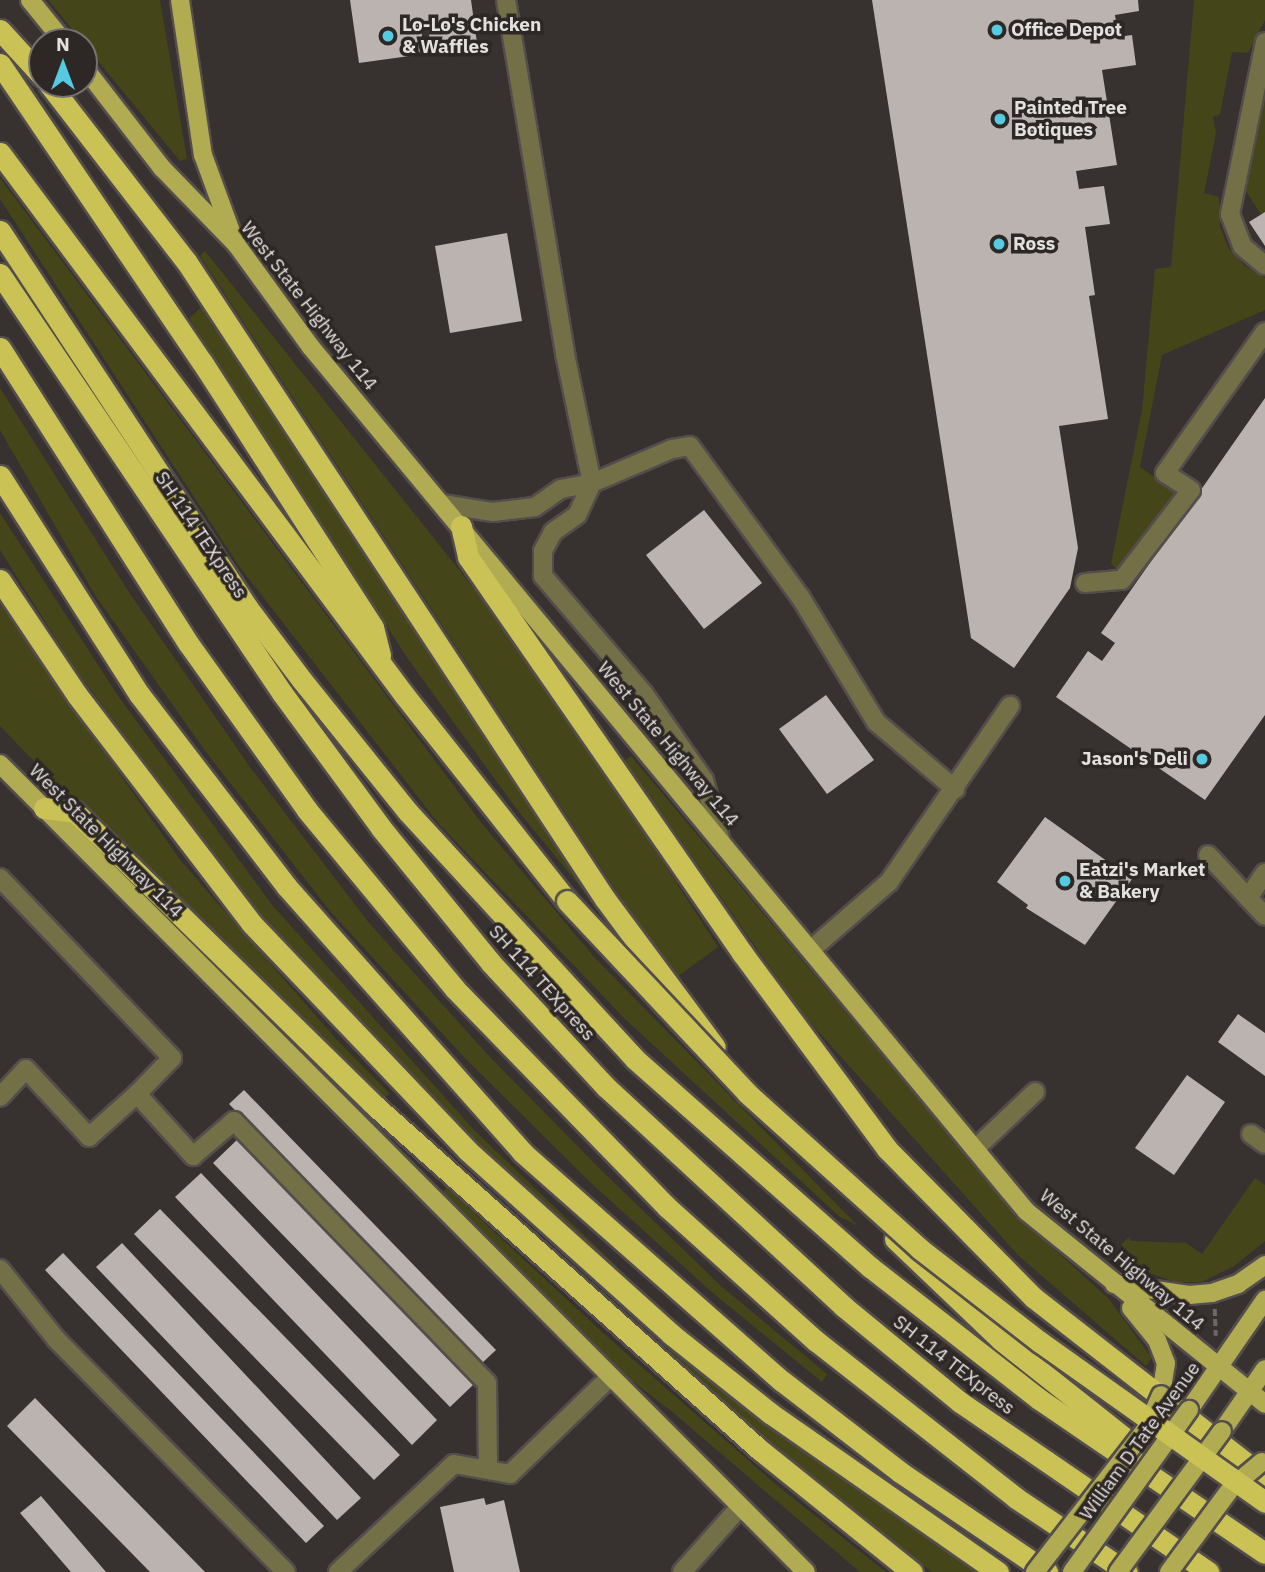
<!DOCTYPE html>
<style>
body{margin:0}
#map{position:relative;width:1265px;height:1572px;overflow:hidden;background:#373230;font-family:"IBM Plex Sans",sans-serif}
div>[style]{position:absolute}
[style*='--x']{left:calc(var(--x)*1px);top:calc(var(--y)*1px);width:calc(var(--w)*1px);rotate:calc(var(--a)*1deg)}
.green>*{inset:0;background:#444619}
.building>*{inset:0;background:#bab3b0}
.path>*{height:3.5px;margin-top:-1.75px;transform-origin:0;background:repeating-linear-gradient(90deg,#6c6866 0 7px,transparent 0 10.5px)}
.roads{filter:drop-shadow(2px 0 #534e4c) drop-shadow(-2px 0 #534e4c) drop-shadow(0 2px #534e4c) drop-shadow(0 -2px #534e4c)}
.minor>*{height:18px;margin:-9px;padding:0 9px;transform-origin:9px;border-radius:9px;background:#737047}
.major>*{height:18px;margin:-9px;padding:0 9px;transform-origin:9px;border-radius:9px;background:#b1ab52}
.highway>*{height:21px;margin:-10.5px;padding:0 10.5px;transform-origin:10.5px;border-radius:10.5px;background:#cac254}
.bridges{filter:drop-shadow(2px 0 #534e4c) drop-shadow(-2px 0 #534e4c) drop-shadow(0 2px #534e4c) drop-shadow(0 -2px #534e4c)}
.major-bridge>*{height:18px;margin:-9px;padding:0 9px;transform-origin:9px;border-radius:9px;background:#b1ab52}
.highway-bridge>*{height:21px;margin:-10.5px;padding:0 10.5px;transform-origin:10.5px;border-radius:10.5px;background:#cac254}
.dots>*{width:19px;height:19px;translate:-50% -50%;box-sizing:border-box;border:4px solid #2d2826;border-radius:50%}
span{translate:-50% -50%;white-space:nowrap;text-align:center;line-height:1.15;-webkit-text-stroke:7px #2d2826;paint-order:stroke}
.poi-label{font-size:19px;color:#e3e0de;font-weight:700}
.left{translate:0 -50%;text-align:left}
.right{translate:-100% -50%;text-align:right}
.street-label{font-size:19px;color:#e3e0de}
.north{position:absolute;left:28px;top:28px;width:70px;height:70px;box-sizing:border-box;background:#2d2826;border:2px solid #767270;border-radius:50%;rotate:0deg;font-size:19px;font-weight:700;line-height:28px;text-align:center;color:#e3e0de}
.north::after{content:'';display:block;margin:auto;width:24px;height:32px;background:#55cae0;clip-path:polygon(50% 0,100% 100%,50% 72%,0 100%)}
</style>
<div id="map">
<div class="green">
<div style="clip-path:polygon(48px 0,160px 0,187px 159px,180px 161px)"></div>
<div style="clip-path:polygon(1194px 0,1265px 0,1265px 20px,1248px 53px,1232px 52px,1220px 114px,1213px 117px,1216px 133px,1204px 193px,1219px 197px,1220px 227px,1229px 249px,1245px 266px,1265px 278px,1265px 310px,1162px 355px,1140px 467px,1176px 492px,1120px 571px,1111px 564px,1142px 410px,1155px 269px,1171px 267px)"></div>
<div style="clip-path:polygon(1265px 86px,1265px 212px,1261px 214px,1245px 190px)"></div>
<div style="clip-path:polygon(0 178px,483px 825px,594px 957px,857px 1225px,840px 1217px,625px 1019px,439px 824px,239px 566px,0 199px)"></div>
<div style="clip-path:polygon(205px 251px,499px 620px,628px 808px,718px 947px,674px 979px,200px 256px)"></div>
<div style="clip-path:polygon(201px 308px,573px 866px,587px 895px,515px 807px,408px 659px,189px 318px)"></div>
<div style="clip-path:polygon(0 388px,130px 594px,252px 770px,369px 923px,488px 1055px,600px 1169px,722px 1287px,827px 1374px,822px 1382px,713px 1293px,591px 1183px,463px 1056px,330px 911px,206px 752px,95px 595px,0 430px)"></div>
<div style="clip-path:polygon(0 513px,118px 696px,273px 906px,475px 1131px,675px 1322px,548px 1215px,467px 1136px,267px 925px,76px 670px,0 550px)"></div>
<div style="clip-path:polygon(0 604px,181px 861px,336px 1039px,390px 1094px,381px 1099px,110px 840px,0 726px)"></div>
<div style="clip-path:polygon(631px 756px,969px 1159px,1035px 1232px,1108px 1298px,1152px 1358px,1146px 1366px,1019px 1256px,802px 1013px,625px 761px)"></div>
<div style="clip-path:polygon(1255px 1178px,1265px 1185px,1265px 1241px,1234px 1266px,1202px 1282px,1175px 1282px,1136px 1268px,1126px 1258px,1122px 1244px,1129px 1237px,1131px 1241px,1186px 1243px,1202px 1254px)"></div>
<div style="clip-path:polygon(447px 1188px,603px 1333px,779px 1487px,886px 1572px,860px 1572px,670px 1410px,602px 1358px,441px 1193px)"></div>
<div style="clip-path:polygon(662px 1344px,814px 1460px,980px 1572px,932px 1572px,801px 1471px)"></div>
</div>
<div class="building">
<div style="clip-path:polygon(350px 0,471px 0,477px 43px,431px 49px,428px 27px,421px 28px,424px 54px,359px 63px)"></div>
<div style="clip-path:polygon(872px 0,1138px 0,1139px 11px,1115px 15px,1118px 37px,1132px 35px,1136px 65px,1102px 70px,1117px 165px,1076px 171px,1079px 189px,1104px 186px,1110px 224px,1085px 227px,1095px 295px,1089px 296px,1108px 419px,1059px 426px,1078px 548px,1070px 588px,1014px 668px,971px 638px)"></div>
<div style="clip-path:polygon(1265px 212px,1265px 246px,1249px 222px)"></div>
<div style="clip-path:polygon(507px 233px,522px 321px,450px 333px,435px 246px)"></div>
<div style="clip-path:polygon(1265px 398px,1265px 715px,1205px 800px,1056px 697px,1088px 651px,1102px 661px,1115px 643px,1101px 633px)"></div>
<div style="clip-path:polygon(704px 510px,762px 583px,704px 629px,646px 555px)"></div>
<div style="clip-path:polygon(826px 695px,874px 760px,827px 794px,779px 729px)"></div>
<div style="clip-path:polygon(1045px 817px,1132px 879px,1085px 945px,1026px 908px,1028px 905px,997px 882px)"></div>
<div style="clip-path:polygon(1238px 1014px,1265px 1033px,1265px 1076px,1218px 1042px)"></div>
<div style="clip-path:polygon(1187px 1075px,1225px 1102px,1174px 1175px,1135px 1148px)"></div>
<div style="clip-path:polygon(244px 1090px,496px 1350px,481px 1364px,229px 1104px)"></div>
<div style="clip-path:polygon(239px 1138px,470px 1376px,473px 1385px,450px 1407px,213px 1163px)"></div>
<div style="clip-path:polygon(201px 1173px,437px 1420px,412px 1445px,175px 1197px)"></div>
<div style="clip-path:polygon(160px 1209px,400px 1455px,374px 1480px,134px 1234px)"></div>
<div style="clip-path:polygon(122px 1243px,361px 1498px,337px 1520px,96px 1267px)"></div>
<div style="clip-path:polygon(63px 1253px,324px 1526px,306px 1543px,45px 1270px)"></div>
<div style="clip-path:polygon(35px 1398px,205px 1572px,150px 1572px,7px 1426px)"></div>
<div style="clip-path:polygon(41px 1496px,106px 1572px,71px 1572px,20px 1513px)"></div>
<div style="clip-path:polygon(484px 1498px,486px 1505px,504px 1500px,520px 1572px,454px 1572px,440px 1507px)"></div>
</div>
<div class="path">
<div style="--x:1215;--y:1309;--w:27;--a:88"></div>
</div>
<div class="roads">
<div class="minor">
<div style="--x:506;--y:0;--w:359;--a:80.5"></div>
<div style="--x:565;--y:354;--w:132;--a:78.2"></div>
<div style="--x:592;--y:483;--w:35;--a:115"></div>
<div style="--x:577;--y:515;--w:29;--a:145"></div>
<div style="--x:553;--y:532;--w:21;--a:118"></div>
<div style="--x:543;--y:551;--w:25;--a:90"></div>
<div style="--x:543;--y:576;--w:155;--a:49.4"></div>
<div style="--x:644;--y:694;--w:105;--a:55.1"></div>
<div style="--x:704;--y:780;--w:64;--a:74.7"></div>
<div style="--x:1265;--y:42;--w:176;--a:101.5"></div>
<div style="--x:1230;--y:214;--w:34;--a:69"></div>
<div style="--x:1242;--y:246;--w:30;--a:40"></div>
<div style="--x:442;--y:504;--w:52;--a:8.9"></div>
<div style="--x:493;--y:512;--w:42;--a:-6.8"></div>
<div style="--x:535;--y:507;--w:32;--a:-35"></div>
<div style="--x:561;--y:489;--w:32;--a:-11"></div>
<div style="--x:592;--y:483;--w:87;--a:-23"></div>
<div style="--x:672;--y:449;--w:18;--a:-9"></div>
<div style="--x:690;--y:446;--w:188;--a:53.9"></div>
<div style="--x:801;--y:598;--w:145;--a:58.8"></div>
<div style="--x:876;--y:722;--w:104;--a:40.3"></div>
<div style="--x:1085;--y:583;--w:37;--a:-5"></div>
<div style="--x:1122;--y:580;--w:113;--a:-52.5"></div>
<div style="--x:1191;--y:490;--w:31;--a:-147"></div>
<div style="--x:1165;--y:473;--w:173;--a:-54.7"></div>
<div style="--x:1208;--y:855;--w:83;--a:46.9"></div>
<div style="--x:0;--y:878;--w:249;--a:46.3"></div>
<div style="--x:172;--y:1058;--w:50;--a:134.2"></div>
<div style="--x:137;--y:1094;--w:84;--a:47.9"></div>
<div style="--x:193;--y:1156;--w:54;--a:-40.5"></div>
<div style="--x:234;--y:1121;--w:364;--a:46"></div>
<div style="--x:487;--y:1383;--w:87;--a:89.3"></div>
<div style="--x:1248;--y:898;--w:30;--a:-56"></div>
<div style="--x:813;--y:948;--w:101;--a:-41"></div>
<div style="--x:889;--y:882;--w:214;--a:-55.5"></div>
<div style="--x:0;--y:1097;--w:38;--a:-47"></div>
<div style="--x:26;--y:1069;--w:93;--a:47.2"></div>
<div style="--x:89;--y:1137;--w:64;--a:-41.9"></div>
<div style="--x:1251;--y:1134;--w:17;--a:36"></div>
<div style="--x:975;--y:1149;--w:83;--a:-43.5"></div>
<div style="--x:0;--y:1269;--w:90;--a:51.3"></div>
<div style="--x:56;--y:1339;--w:327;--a:45.4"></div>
<div style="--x:338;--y:1572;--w:158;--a:-43"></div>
<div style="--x:454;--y:1464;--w:57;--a:10.1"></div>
<div style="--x:510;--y:1474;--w:138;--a:-44.1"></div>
<div style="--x:682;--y:1572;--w:86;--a:-48.3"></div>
</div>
<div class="major">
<div style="--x:30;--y:0;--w:54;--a:51"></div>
<div style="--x:180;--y:0;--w:157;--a:81.6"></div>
<div style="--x:203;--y:155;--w:87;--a:69.9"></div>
<div style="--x:84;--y:67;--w:128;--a:52.3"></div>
<div style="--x:162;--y:168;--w:106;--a:45.8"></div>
<div style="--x:236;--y:244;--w:126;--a:54"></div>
<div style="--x:310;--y:346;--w:1123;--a:50.38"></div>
<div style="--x:1026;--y:1211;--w:307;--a:38.9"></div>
<div style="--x:0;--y:764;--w:1141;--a:45.07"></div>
<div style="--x:1114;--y:1284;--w:76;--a:8.3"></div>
<div style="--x:1189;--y:1295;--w:23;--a:-5"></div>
<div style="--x:1212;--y:1293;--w:28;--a:-19"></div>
<div style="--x:1238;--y:1284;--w:33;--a:-35"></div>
<div style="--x:1131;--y:1308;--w:41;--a:50.9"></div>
<div style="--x:1157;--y:1340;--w:25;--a:69"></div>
<div style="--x:1166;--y:1363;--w:32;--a:99"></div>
<div style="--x:1189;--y:1410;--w:134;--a:-55.4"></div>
<div style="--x:1222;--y:1431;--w:75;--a:-55.3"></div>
</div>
<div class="highway">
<div style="--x:0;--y:30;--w:62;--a:47.6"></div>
<div style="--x:0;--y:64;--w:360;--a:55.9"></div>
<div style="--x:202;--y:362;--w:315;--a:57.2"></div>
<div style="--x:373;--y:627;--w:29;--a:76"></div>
<div style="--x:49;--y:84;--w:224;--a:52.3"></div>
<div style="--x:186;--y:261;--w:763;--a:56.71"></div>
<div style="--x:605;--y:899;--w:184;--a:53.4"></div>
<div style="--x:0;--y:153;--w:677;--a:53.28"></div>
<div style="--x:405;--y:696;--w:261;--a:51.7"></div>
<div style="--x:0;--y:231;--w:450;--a:56.7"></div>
<div style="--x:247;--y:607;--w:90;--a:53.1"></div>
<div style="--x:301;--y:679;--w:171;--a:51.2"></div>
<div style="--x:408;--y:812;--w:335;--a:47.4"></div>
<div style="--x:635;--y:1059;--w:314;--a:41.5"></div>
<div style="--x:870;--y:1267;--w:214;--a:38"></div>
<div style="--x:1039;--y:1399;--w:273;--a:34.3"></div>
<div style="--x:0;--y:274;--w:505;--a:56.06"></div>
<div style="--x:282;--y:693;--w:167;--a:53.7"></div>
<div style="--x:381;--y:828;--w:174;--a:50.8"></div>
<div style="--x:491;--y:963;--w:169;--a:47.2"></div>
<div style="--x:606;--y:1087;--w:323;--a:42.7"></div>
<div style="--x:843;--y:1306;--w:151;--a:39.4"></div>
<div style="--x:960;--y:1402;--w:301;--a:34.4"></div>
<div style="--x:0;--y:348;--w:350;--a:57.5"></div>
<div style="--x:188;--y:643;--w:205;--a:54.5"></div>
<div style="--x:307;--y:810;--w:232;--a:50.4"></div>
<div style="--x:455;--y:989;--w:304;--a:45.8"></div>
<div style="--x:667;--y:1207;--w:200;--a:42"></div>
<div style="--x:816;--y:1341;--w:254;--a:38.1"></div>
<div style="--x:1016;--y:1498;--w:133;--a:33.7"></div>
<div style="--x:0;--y:476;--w:259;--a:57.5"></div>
<div style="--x:139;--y:694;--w:243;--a:52.5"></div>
<div style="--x:287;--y:887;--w:354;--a:48.4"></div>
<div style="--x:522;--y:1152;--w:346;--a:41.4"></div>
<div style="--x:782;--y:1381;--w:149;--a:37.6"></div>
<div style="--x:900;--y:1472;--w:178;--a:34.2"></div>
<div style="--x:461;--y:526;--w:32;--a:77"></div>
<div style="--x:468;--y:557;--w:482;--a:55.3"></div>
<div style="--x:742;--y:953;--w:244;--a:53.5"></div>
<div style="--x:887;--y:1149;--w:209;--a:45.4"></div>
<div style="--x:1034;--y:1298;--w:293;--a:37.9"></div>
<div style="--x:0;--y:580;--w:138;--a:56.2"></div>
<div style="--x:77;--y:695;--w:288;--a:52.6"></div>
<div style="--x:252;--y:924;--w:313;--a:46.4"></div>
<div style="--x:468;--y:1151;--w:273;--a:42"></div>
<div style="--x:671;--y:1334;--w:127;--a:38.6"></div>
<div style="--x:770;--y:1413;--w:278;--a:34.9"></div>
<div style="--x:44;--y:808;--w:31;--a:7"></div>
<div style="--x:75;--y:812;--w:417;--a:44.4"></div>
<div style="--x:373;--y:1104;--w:519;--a:41.8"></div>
<div style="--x:760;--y:1450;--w:195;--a:38.8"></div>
<div style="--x:895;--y:1239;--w:146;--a:43.6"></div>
<div style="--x:1001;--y:1340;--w:159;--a:38.4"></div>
<div style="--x:1126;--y:1439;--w:30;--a:48"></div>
</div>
</div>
<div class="bridges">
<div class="major-bridge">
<div style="--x:1035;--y:1572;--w:181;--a:-52.2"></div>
<div style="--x:1146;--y:1429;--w:37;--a:-66"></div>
<div style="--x:1072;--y:1572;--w:200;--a:-54.2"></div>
<div style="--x:1118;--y:1572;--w:175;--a:-53.6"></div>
<div style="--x:1169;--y:1572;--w:106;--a:-53.5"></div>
<div style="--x:1232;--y:1487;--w:39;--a:-40"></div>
</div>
<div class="highway-bridge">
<div style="--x:567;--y:901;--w:263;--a:46.8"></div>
<div style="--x:747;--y:1093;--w:233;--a:42"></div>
<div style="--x:920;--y:1249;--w:152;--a:37.8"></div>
<div style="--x:1040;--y:1342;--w:276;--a:35.4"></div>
</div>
</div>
<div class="dots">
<div style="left:997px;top:30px;background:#55cae0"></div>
<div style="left:388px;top:36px;background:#55cae0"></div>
<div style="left:1000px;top:119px;background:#55cae0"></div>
<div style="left:999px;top:244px;background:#55cae0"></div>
<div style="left:1202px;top:759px;background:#55cae0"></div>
<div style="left:1065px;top:881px;background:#55cae0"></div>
</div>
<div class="poi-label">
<span class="left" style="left:402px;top:36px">Lo-Lo's Chicken<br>&amp; Waffles</span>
<span class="left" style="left:1011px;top:30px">Office Depot</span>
<span class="left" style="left:1014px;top:119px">Painted Tree<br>Botiques</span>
<span class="left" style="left:1013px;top:244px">Ross</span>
<span class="right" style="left:1188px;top:759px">Jason's Deli</span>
<span class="left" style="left:1079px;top:881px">Eatzi's Market<br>&amp; Bakery</span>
</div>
<div class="street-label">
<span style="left:309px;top:306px;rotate:52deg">West State Highway 114</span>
<span style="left:201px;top:535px;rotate:56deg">SH 114 TEXpress</span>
<span style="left:668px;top:744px;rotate:50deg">West State Highway 114</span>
<span style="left:106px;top:841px;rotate:45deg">West State Highway 114</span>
<span style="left:542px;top:983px;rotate:48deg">SH 114 TEXpress</span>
<span style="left:1122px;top:1260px;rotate:40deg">West State Highway 114</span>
<span style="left:954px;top:1365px;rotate:38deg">SH 114 TEXpress</span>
<span style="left:1140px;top:1441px;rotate:-54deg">William D Tate Avenue</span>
</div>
<div class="north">N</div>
</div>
